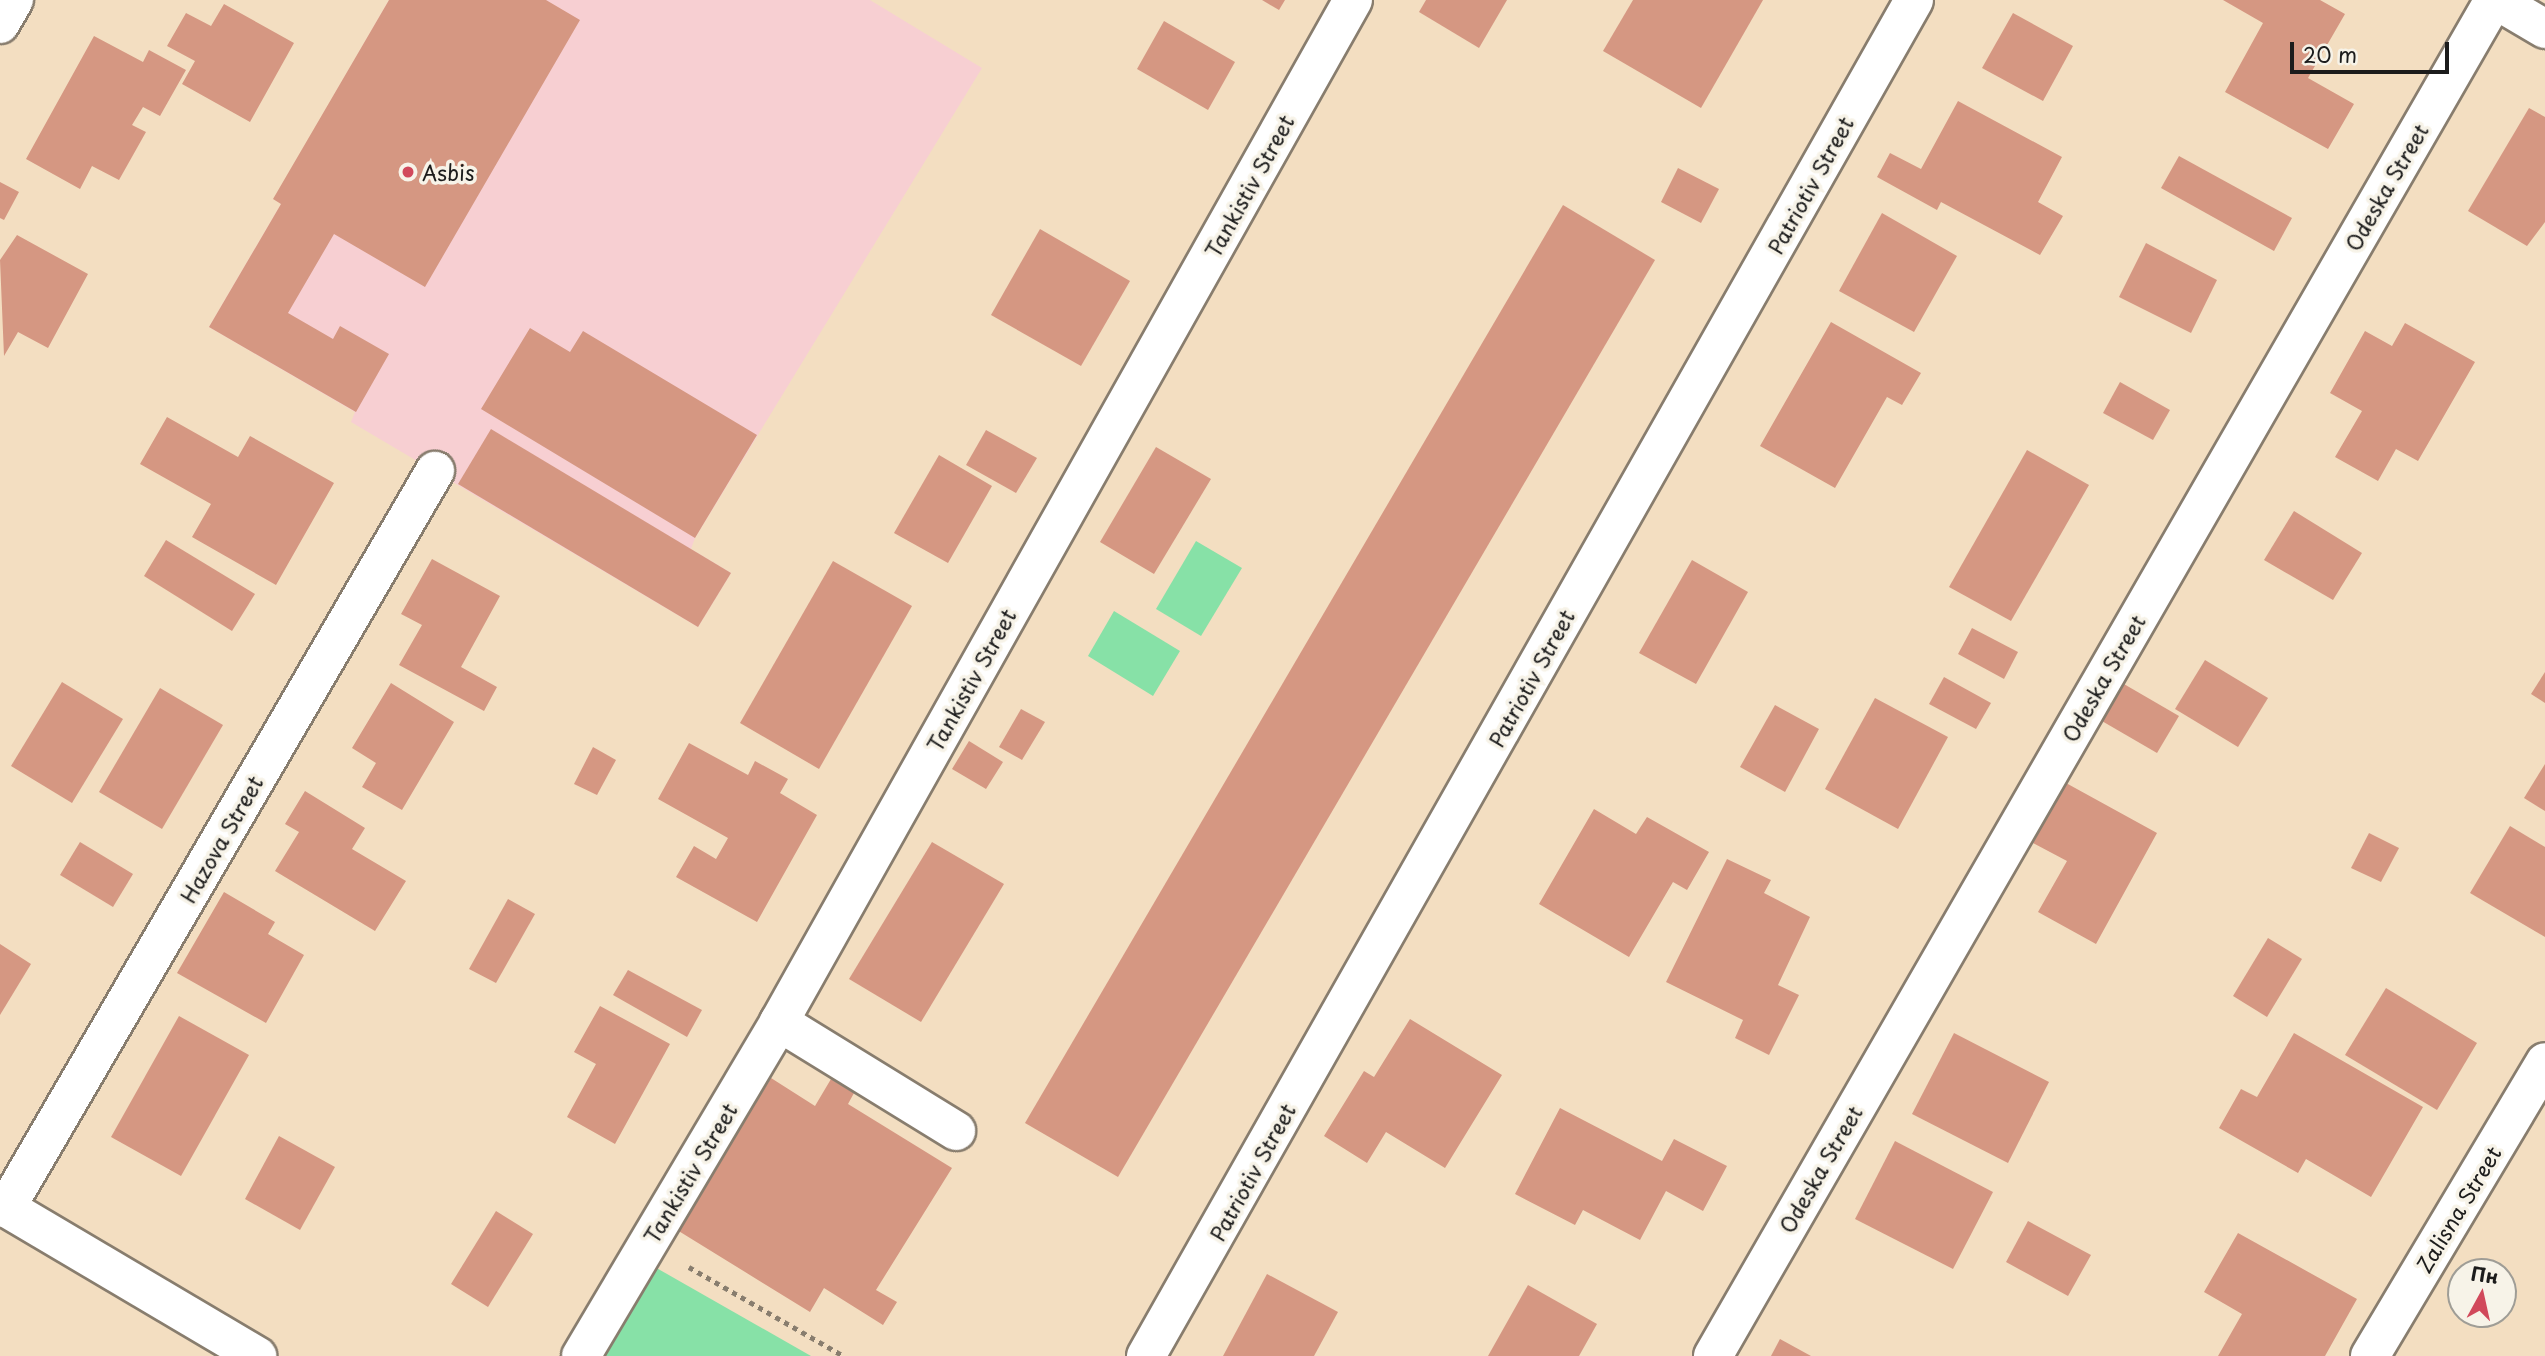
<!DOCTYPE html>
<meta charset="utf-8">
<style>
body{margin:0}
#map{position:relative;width:2545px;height:1356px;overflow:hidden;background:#f3dec1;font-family:"Playpen Sans",sans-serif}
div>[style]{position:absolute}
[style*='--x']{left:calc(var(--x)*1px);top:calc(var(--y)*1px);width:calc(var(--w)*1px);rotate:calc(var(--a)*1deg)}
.built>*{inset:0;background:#f7cfd2}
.green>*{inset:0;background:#87e1a7}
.building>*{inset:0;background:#d59782}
.path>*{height:4.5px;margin-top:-2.25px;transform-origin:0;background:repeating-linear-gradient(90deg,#887d6e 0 5px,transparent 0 10px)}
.roads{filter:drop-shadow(2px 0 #887d6e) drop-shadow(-2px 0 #887d6e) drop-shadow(0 2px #887d6e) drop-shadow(0 -2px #887d6e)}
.minor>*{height:38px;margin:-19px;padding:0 19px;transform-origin:19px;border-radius:19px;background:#fff}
.dots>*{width:19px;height:19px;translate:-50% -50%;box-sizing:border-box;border:4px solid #f7f3e8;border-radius:50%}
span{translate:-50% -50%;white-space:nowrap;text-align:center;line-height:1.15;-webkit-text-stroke:7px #f7f3e8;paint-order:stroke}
.poi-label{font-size:21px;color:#1c1c1c}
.left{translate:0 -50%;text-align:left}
.street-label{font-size:21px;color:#1c1c1c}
.north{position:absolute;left:2447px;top:1258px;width:70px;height:70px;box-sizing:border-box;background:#f7f3e8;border:2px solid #9f9d96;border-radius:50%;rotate:8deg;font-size:19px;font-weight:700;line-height:28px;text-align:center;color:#1c1c1c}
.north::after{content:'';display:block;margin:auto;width:24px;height:32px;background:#d1495b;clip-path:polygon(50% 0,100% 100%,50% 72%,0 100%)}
.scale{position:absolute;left:2290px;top:42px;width:159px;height:32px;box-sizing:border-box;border:4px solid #1c1c1c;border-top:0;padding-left:9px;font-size:21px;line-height:24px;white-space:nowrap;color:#1c1c1c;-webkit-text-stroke:5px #f7f3e8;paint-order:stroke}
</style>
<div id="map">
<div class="built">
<div style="clip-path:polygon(389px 0,870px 0,982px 68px,695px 538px,691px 549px,731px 573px,698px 627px,351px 422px,355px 412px,209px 327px,281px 204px,274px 199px)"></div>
</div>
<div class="green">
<div style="clip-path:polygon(1196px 541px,1242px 568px,1201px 636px,1156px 609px)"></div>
<div style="clip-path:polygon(1114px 611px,1180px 651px,1153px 696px,1088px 656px)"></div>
<div style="clip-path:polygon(653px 1266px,811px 1356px,602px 1356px)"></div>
</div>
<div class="building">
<div style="clip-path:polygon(389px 0,546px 0,580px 20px,425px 287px,334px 234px,288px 313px,333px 339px,340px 326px,389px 354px,356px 412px,209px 327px,281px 204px,273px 199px)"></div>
<div style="clip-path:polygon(1262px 0,1285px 0,1279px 10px)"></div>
<div style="clip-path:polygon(1426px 0,1507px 0,1479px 48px,1419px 12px)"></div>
<div style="clip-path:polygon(1633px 0,1763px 0,1701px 108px,1603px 51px)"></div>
<div style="clip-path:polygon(2223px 0,2320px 0,2345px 14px,2308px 78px,2354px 104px,2328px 149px,2225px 92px,2263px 23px)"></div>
<div style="clip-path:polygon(224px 4px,294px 43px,250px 122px,182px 84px,195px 61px,167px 46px,186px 13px,211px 26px)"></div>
<div style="clip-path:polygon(2013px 13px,2073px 46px,2043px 101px,1982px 68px)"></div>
<div style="clip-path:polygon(1164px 21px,1235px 62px,1208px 110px,1137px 69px)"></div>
<div style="clip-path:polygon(94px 36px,143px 62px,149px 50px,186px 70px,160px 116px,143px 107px,132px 125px,146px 132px,119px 180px,92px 166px,80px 189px,26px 159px)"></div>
<div style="clip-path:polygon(1958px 101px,2062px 157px,2038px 202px,2063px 216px,2040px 255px,1941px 202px,1937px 210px,1877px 177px,1890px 153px,1921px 169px)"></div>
<div style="clip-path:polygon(2529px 108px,2545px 117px,2545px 222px,2527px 246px,2468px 211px)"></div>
<div style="clip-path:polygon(2179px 156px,2292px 218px,2274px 251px,2161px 188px)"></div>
<div style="clip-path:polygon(1678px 168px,1719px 189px,1701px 223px,1661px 202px)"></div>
<div style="clip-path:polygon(0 182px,19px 192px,4px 220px,0 218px)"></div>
<div style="clip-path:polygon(1563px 205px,1655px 260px,1118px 1177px,1025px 1123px)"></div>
<div style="clip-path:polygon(1882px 213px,1957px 256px,1914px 332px,1839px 291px)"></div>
<div style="clip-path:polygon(1040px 229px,1130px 281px,1081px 366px,991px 315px)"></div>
<div style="clip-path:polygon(17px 235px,88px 274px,48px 348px,18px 332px,4px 356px,0 260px)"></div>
<div style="clip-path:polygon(2146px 243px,2217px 280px,2191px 333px,2119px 297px)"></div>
<div style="clip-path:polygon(1831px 322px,1921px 373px,1902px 405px,1887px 397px,1835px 488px,1760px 446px)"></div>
<div style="clip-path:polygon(2405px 323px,2475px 362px,2418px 461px,2396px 449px,2378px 481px,2335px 457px,2362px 411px,2330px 393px,2365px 331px,2392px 346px)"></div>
<div style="clip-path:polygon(530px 328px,570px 352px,583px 331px,757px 435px,695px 538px,481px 409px)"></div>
<div style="clip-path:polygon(2120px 382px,2170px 410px,2153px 440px,2103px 413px)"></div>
<div style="clip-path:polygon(167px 417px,238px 457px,250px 436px,334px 483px,276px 585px,192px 537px,211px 504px,140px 464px)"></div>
<div style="clip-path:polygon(491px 429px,731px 573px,698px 627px,458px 484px)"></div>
<div style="clip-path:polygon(986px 430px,1037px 458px,1016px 493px,966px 465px)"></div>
<div style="clip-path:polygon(1156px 447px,1211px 479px,1154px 574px,1100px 542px)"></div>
<div style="clip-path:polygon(2027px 450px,2089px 485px,2011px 621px,1949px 587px)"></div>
<div style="clip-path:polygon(939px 455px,992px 486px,948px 563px,894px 533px)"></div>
<div style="clip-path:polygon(2294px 511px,2362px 553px,2333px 600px,2264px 560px)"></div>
<div style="clip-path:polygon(166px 540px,255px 594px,232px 631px,144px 576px)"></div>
<div style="clip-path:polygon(432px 559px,500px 596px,461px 667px,497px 687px,484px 711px,399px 665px,422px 625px,401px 614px)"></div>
<div style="clip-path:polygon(1692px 560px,1748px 592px,1696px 684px,1639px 653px)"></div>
<div style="clip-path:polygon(833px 561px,912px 606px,819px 769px,740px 723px)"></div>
<div style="clip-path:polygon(1972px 628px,2018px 652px,2004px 679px,1958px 654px)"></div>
<div style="clip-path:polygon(2205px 660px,2268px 698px,2238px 747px,2175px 709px)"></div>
<div style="clip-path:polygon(2545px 672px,2545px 703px,2531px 694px)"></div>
<div style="clip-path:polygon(1944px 677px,1991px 703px,1976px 729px,1929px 704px)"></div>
<div style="clip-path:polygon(2117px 680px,2179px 716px,2157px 753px,2095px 717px)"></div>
<div style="clip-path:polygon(62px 682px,123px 719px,72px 803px,11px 766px)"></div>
<div style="clip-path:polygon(391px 683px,454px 722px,402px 810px,362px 787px,376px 763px,352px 748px)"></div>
<div style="clip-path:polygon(160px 688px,223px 725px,162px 829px,99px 792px)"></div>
<div style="clip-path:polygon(1875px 698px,1948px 737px,1898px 829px,1825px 789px)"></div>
<div style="clip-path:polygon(1775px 705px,1819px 729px,1785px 792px,1740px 767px)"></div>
<div style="clip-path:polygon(1021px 709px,1045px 722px,1022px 760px,999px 747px)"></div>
<div style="clip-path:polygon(969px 741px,1003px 762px,986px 789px,952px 769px)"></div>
<div style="clip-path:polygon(689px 743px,748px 775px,755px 761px,788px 779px,780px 793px,817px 815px,757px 922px,676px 877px,694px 846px,716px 859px,728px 838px,658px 799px)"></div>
<div style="clip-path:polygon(593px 747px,616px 760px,597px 795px,574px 784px)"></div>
<div style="clip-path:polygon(2545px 764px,2545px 811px,2524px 798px)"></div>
<div style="clip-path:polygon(2066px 783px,2157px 833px,2096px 944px,2038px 912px,2067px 861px,2033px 843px)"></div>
<div style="clip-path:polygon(305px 791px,365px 828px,352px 849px,406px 881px,375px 931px,275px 871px,299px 832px,285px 824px)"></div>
<div style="clip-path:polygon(1594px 809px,1636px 834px,1647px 817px,1709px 852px,1687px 890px,1673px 882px,1629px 957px,1539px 904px)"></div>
<div style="clip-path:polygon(2510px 826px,2545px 847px,2545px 937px,2470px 893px)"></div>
<div style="clip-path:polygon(2369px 833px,2399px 848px,2381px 882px,2351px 868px)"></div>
<div style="clip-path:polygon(80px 842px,133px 874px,113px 907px,60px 875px)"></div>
<div style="clip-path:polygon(932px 842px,1004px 884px,921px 1022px,849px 979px)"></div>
<div style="clip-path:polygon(1727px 859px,1771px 880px,1764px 893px,1810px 917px,1778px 985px,1799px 995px,1769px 1055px,1735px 1038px,1743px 1020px,1666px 982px)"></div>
<div style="clip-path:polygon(224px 892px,275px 922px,268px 934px,304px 955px,266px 1023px,177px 973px)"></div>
<div style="clip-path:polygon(508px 899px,535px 914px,496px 983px,469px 969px)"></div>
<div style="clip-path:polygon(2268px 938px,2302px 959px,2267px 1017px,2233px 996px)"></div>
<div style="clip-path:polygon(0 944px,31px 964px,0 1015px)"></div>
<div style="clip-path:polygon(628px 970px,702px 1010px,687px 1037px,613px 995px)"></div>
<div style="clip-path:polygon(2386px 988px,2477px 1043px,2437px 1110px,2345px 1055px)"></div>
<div style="clip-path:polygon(600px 1006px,670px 1044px,615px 1144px,567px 1117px,596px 1064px,574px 1052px)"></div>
<div style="clip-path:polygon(179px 1016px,249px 1055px,181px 1176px,111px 1137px)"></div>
<div style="clip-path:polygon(1410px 1019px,1502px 1075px,1445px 1168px,1386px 1132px,1367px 1163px,1324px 1136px,1364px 1071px,1374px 1077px)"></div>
<div style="clip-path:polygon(1954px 1033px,2049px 1082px,2008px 1163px,1912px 1114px)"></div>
<div style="clip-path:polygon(2294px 1033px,2423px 1107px,2371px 1197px,2306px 1159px,2298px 1173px,2219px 1128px,2241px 1089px,2257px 1097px)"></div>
<div style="clip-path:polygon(771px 1078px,815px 1106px,831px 1079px,854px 1093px,848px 1104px,952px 1168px,876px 1290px,897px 1302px,883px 1325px,824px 1288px,810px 1312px,677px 1230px)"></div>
<div style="clip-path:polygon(1560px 1108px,1662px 1161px,1674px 1139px,1727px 1166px,1703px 1211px,1666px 1191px,1640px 1240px,1583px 1210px,1575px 1225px,1515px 1194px)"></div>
<div style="clip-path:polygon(279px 1136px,335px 1167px,300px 1230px,245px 1199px)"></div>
<div style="clip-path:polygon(1895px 1141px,1993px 1192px,1953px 1269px,1855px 1219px)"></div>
<div style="clip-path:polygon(496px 1211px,533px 1234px,488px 1307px,451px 1284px)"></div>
<div style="clip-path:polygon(2028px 1221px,2091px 1255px,2068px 1296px,2006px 1262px)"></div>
<div style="clip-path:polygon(2238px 1233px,2357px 1299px,2325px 1356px,2218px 1356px,2242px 1314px,2204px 1292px)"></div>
<div style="clip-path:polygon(1267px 1274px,1338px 1312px,1314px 1356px,1223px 1356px)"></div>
<div style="clip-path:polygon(1528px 1285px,1597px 1324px,1579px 1356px,1488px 1356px)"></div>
<div style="clip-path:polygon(1780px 1339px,1811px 1356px,1771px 1356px)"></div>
</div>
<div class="path">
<div style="--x:689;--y:1267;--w:179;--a:29.9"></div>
</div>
<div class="roads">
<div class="minor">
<div style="--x:2496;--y:0;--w:57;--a:30.6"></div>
<div style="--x:0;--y:24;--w:28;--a:-60"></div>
<div style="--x:779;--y:1022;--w:208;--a:31.6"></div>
<div style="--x:0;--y:1204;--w:299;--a:30.6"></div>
<div style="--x:6;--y:1208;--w:853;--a:-59.8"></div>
<div style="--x:581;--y:1356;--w:388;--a:-59.3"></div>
<div style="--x:779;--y:1022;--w:1172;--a:-60.68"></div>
<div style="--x:1146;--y:1356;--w:1558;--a:-60.47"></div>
<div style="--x:1713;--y:1356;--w:1565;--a:-60.06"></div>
<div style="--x:2370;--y:1356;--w:342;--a:-59.2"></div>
</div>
</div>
<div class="dots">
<div style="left:408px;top:172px;background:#d1495b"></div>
</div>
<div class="poi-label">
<span class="left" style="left:422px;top:172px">Asbis</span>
</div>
<div class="street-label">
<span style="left:1810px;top:185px;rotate:-61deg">Patriotiv Street</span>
<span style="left:1249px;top:186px;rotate:-61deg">Tankistiv Street</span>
<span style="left:2386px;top:187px;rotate:-60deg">Odeska Street</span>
<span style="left:1531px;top:678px;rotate:-61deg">Patriotiv Street</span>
<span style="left:2103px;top:678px;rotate:-60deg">Odeska Street</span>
<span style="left:971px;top:680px;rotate:-61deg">Tankistiv Street</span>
<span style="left:221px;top:839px;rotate:-60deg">Hazova Street</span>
<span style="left:1820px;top:1169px;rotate:-60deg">Odeska Street</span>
<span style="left:1252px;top:1172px;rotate:-61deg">Patriotiv Street</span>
<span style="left:690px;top:1173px;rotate:-59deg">Tankistiv Street</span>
<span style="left:2458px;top:1209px;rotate:-59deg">Zalisna Street</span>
</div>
<div class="north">Пн</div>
<div class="scale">20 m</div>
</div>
